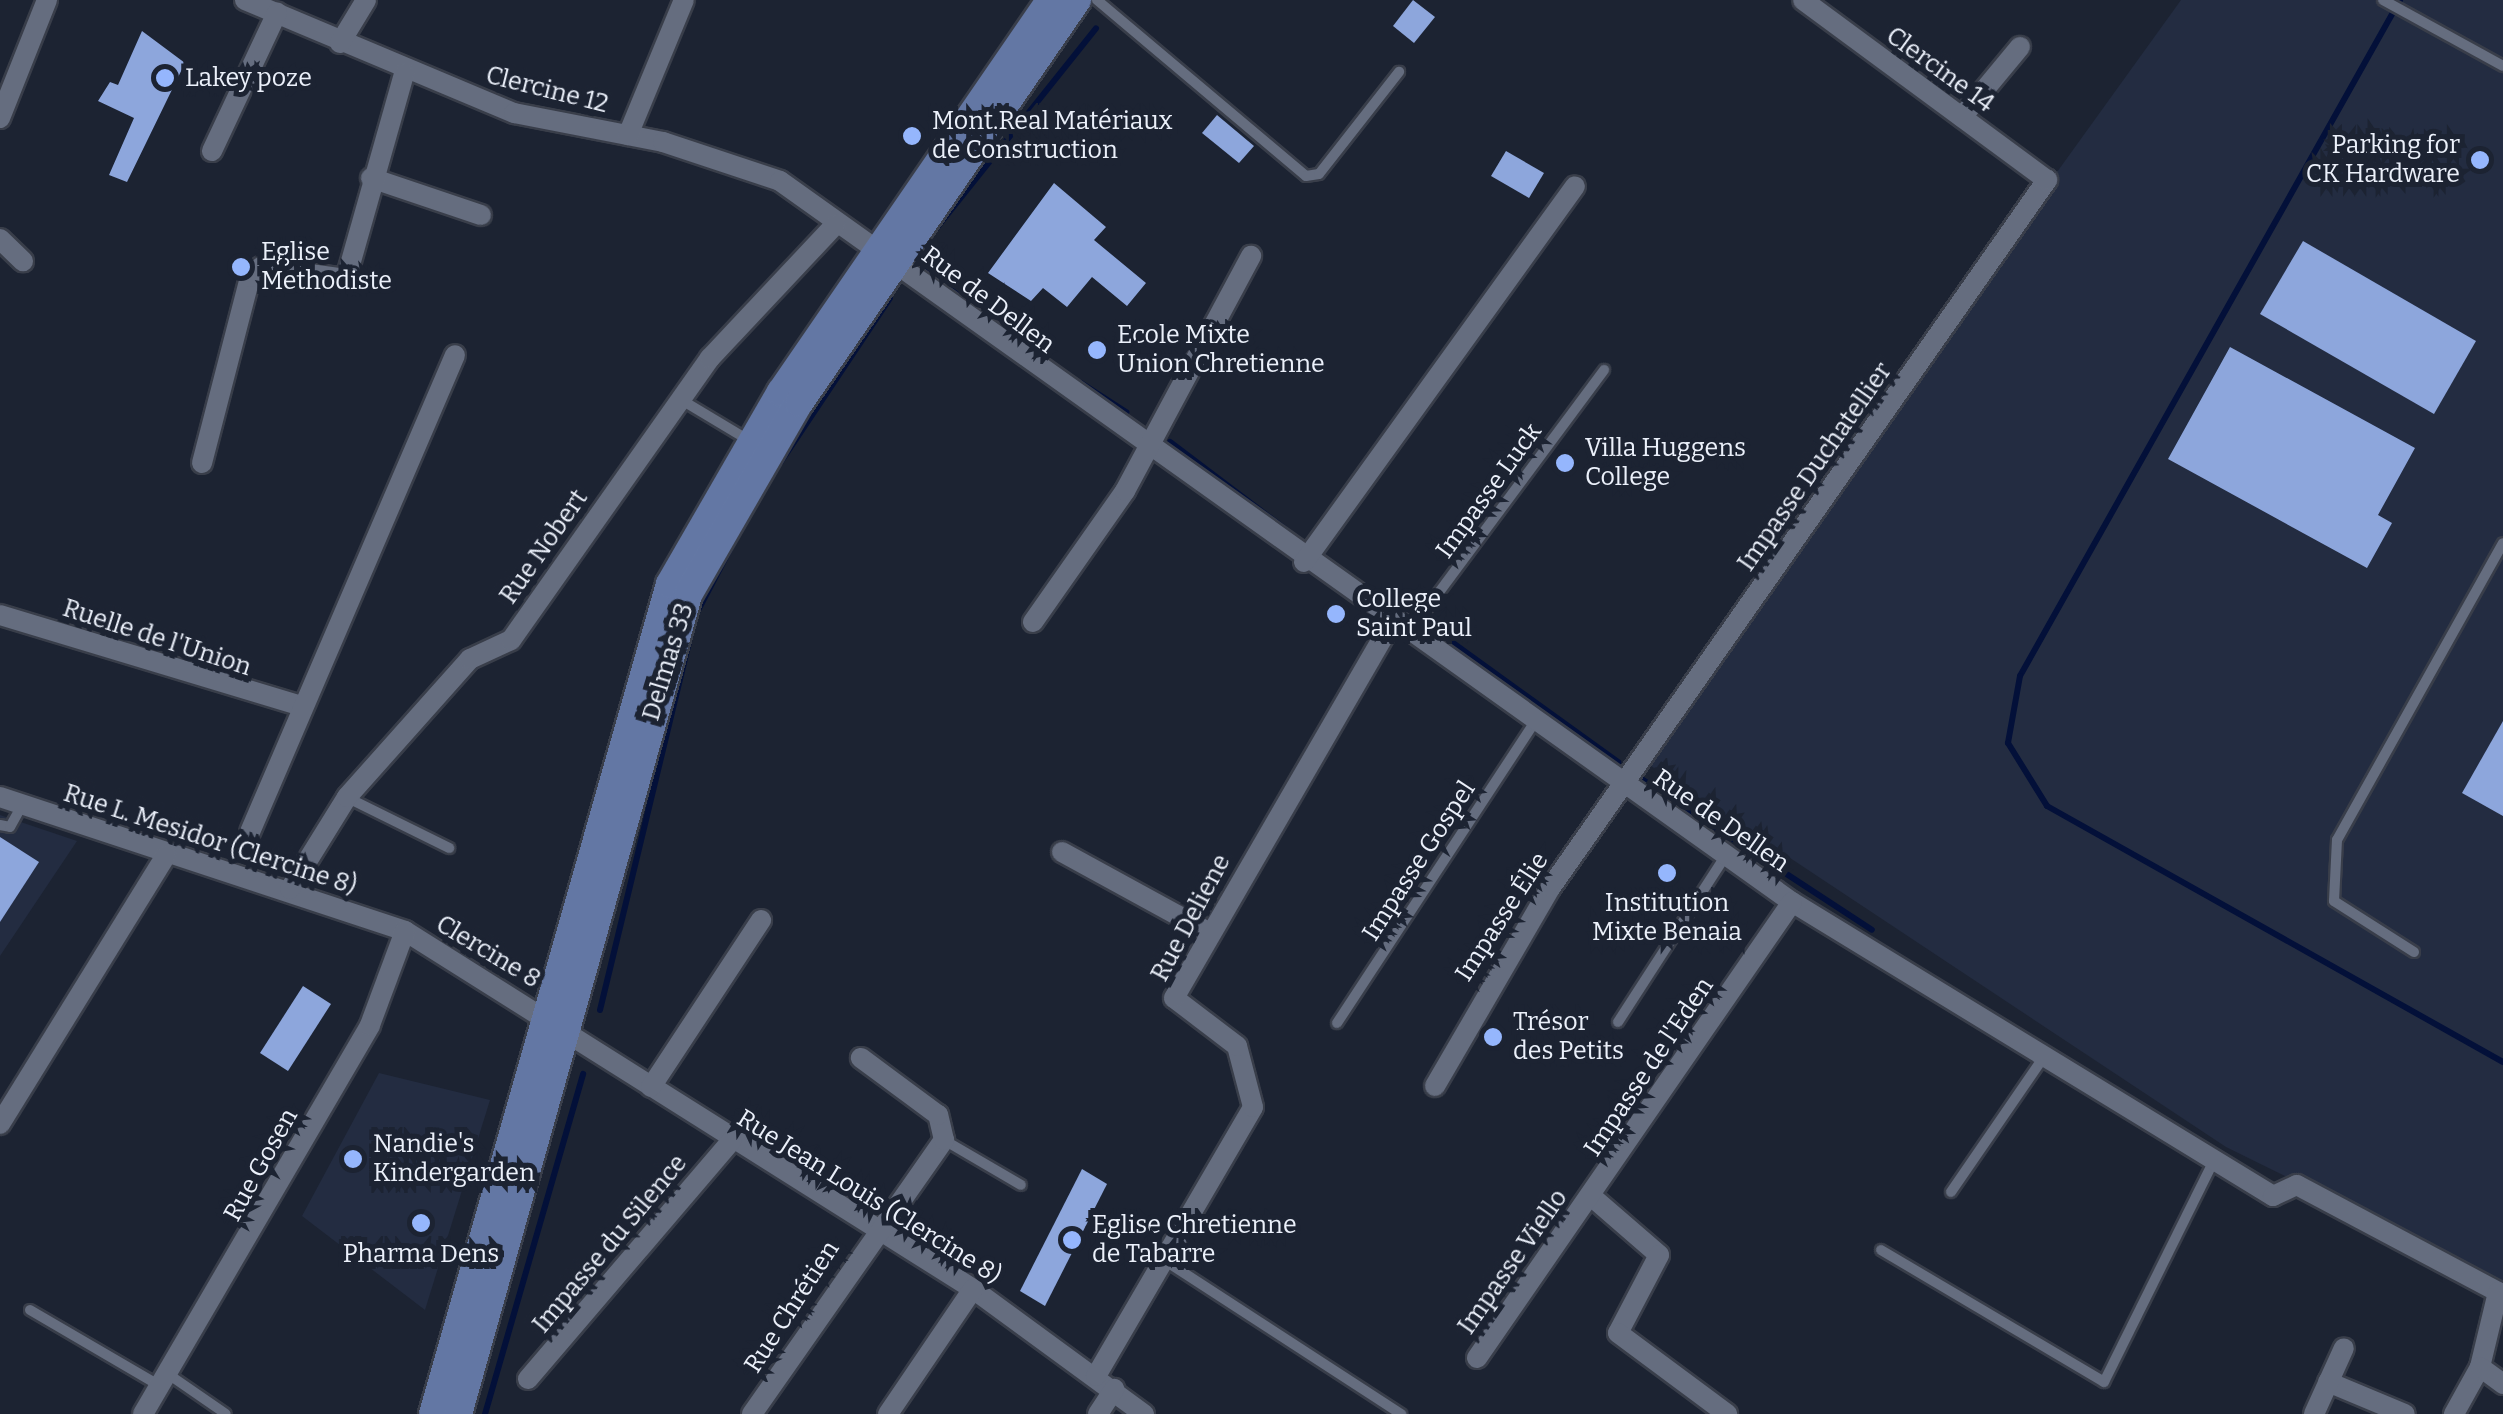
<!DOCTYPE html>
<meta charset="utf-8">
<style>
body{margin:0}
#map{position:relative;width:2503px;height:1414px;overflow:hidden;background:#1c2332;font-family:Bitter,serif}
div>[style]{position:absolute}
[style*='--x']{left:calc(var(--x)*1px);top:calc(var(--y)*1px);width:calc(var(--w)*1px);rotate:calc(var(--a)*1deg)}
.built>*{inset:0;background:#232c41}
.stream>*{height:6px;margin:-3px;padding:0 3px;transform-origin:3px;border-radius:3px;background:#031039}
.building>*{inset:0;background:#8da6dc}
.roads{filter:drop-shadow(2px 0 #393e4a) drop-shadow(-2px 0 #393e4a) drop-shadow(0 2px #393e4a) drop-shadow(0 -2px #393e4a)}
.lane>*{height:10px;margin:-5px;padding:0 5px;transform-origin:5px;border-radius:5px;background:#656d7f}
.street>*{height:20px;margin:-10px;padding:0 10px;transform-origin:10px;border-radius:10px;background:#656d7f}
.secondary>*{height:28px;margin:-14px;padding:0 14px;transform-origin:14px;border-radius:14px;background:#6377a4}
.dots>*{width:28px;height:28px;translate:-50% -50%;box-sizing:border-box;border:5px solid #1c2332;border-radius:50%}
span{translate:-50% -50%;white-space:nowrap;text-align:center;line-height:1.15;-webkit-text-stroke:10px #1c2332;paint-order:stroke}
.street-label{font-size:25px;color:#ebf0fa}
.poi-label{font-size:25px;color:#ebf0fa}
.left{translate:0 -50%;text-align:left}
.right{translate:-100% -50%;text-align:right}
</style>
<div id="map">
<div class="built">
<div style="clip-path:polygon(2181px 0,2503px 0,2503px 1283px,2226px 1147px,1636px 756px)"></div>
<div style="clip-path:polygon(0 815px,77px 841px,0 956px)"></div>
<div style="clip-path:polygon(379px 1073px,490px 1100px,425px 1310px,302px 1216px)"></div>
</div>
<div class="stream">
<div style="--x:2400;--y:0;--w:775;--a:119.34"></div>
<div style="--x:2020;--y:676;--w:68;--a:100.2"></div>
<div style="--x:2008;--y:743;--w:74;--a:58.2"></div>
<div style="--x:2047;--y:806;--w:523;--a:29.31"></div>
<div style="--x:935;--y:230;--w:258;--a:-51.4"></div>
<div style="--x:913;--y:263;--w:64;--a:35.4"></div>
<div style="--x:1081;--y:383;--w:54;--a:32.8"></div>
<div style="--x:1170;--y:442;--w:144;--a:37.1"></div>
<div style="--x:780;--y:463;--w:198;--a:-56.3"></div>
<div style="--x:1364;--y:585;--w:37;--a:34"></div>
<div style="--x:695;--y:616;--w:88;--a:-62.3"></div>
<div style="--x:1435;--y:630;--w:226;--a:35.8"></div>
<div style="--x:1640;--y:778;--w:277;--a:33.2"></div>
<div style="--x:600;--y:1010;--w:379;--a:-76.4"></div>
<div style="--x:485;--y:1414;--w:354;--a:-73.9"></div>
</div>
<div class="building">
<div style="clip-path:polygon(1413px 0,1435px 17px,1414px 43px,1393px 26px)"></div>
<div style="clip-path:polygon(142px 31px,185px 63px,127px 182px,109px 175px,134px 118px,98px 101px,110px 82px,118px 85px)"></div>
<div style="clip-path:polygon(1217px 115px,1254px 146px,1239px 163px,1202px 133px)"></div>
<div style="clip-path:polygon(1506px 151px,1544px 173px,1529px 198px,1491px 176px)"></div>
<div style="clip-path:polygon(1054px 183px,1106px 227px,1094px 240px,1146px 283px,1127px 306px,1092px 277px,1067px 307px,1043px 288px,1031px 301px,988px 273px)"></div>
<div style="clip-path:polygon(2303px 241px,2476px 341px,2434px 414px,2260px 314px)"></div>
<div style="clip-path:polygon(2230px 347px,2415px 448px,2378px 515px,2392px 523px,2367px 568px,2168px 459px)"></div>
<div style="clip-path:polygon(2503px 721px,2503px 816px,2462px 793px)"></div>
<div style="clip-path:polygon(0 837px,39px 862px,0 922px)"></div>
<div style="clip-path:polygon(303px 986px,331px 1004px,288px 1071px,260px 1053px)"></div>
<div style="clip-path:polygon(1082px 1169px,1107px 1184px,1045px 1306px,1020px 1291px)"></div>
</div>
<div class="roads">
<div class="lane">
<div style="--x:1097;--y:0;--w:273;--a:40.1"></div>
<div style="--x:1306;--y:176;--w:13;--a:-9"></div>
<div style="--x:1319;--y:174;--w:130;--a:-51.9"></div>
<div style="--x:2383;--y:0;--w:137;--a:28.8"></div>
<div style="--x:680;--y:399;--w:82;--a:31"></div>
<div style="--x:1411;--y:630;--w:324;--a:-53.4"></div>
<div style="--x:348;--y:798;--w:113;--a:26.3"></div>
<div style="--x:0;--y:825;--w:10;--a:11"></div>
<div style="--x:10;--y:827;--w:25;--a:-61"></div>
<div style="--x:2414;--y:952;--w:95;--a:-147.5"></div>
<div style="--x:2334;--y:901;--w:61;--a:-87.2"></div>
<div style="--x:2337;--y:840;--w:340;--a:-60.8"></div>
<div style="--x:1618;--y:1022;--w:199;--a:-57.1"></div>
<div style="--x:1337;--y:1023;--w:360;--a:-56.7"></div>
<div style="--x:944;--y:1140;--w:89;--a:30.3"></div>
<div style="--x:1951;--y:1192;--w:159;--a:-55.5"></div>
<div style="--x:1881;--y:1250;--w:259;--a:30.6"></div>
<div style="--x:2104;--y:1382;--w:248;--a:-63.6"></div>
<div style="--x:1164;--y:1260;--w:283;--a:33"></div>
<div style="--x:30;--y:1310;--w:151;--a:30.3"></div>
<div style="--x:168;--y:1374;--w:70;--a:34.6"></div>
</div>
<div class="street">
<div style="--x:245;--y:0;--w:292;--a:22.8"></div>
<div style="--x:514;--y:113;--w:152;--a:11"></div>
<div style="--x:663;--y:142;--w:123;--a:18.4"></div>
<div style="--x:780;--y:181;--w:1243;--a:35.47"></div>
<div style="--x:1792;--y:902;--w:564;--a:31.43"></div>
<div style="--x:2273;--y:1196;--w:26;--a:-25"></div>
<div style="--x:2297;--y:1185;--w:228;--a:28"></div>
<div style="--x:2498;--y:1292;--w:77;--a:103.5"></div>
<div style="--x:2480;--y:1367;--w:54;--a:119"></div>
<div style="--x:340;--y:43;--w:50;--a:-58.8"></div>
<div style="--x:1962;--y:117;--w:91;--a:-50.4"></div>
<div style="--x:0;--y:118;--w:127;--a:-68.3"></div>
<div style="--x:628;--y:135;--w:146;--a:-67.5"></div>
<div style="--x:212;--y:151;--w:153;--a:-64.8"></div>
<div style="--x:371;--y:178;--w:116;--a:18.6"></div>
<div style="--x:0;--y:239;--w:32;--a:44"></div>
<div style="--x:202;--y:463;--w:192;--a:-75.5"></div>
<div style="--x:250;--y:277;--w:15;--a:-42"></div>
<div style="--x:261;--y:267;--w:86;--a:8"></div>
<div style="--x:346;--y:279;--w:213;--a:-74.2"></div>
<div style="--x:1304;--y:562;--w:463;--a:-54.2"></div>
<div style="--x:0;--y:615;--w:311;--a:16.8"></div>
<div style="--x:1033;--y:622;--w:160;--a:-54.9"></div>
<div style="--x:1125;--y:491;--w:267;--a:-61.8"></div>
<div style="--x:0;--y:797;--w:427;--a:18.3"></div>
<div style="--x:405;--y:931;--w:671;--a:32.22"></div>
<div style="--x:973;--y:1289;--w:212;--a:36.2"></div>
<div style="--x:250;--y:832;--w:519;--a:-66.74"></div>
<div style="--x:1062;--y:852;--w:166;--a:28.7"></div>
<div style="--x:290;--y:889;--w:108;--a:-58.2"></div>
<div style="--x:347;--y:797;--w:185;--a:-48.3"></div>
<div style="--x:470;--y:659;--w:45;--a:-24.9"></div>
<div style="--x:511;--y:640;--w:345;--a:-54.8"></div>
<div style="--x:710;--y:358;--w:183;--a:-46.8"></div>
<div style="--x:1435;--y:1086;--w:230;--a:-59.8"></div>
<div style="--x:1551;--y:887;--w:864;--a:-54.95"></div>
<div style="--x:2047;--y:180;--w:303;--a:-143.6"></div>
<div style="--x:651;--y:1087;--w:200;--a:-56.6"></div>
<div style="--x:0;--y:1124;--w:316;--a:-58.3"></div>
<div style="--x:1591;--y:1196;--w:90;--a:40.9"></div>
<div style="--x:1659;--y:1255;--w:88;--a:117.7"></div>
<div style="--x:1618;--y:1333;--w:136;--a:36.6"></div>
<div style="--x:1477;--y:1358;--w:554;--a:-55.36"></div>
<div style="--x:2480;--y:1367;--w:29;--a:36"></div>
<div style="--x:1096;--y:1376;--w:311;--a:-59.7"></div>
<div style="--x:1253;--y:1107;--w:63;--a:-104.7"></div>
<div style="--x:1237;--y:1046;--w:79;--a:-142.7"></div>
<div style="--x:1174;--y:998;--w:432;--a:-59.9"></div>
<div style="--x:528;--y:1379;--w:313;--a:-49.5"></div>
<div style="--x:2328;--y:1382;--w:83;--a:22.6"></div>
<div style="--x:143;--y:1414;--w:450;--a:-59.7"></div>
<div style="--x:370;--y:1025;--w:100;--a:-69.6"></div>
<div style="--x:752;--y:1414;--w:335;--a:-55"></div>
<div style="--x:944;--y:1140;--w:26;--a:-103"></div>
<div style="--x:938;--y:1115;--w:96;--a:-143.5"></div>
<div style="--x:888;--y:1414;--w:151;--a:-55.8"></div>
<div style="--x:1098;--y:1414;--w:30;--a:-57"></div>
<div style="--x:2314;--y:1414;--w:72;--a:-65.6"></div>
</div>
<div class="secondary">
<div style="--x:433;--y:1414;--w:863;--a:-74.06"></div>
<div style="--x:670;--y:584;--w:222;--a:-60"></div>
<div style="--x:781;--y:392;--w:475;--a:-55.5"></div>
<div style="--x:458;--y:1414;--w:851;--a:-74.31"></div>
<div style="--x:688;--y:595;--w:222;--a:-60"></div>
<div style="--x:799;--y:403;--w:490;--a:-55.4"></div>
</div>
</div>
<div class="dots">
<div style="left:165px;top:78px;background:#95b6fd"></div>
<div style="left:912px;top:136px;background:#95b6fd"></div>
<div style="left:2480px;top:160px;background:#95b6fd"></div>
<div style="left:241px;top:267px;background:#95b6fd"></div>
<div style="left:1097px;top:350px;background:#95b6fd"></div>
<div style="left:1565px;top:463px;background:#95b6fd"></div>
<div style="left:1336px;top:614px;background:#95b6fd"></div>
<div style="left:1667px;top:873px;background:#95b6fd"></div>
<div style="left:1493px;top:1037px;background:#95b6fd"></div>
<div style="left:353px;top:1159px;background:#95b6fd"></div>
<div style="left:421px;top:1223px;background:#95b6fd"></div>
<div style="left:1072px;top:1240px;background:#95b6fd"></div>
</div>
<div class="street-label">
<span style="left:1940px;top:70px;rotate:36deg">Clercine 14</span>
<span style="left:547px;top:90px;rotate:14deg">Clercine 12</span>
<span style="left:988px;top:300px;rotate:37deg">Rue de Dellen</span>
<span style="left:1815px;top:467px;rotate:-55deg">Impasse Duchatellier</span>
<span style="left:1489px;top:491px;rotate:-54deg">Impasse Luck</span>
<span style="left:544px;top:547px;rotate:-55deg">Rue Nobert</span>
<span style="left:157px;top:638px;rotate:18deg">Ruelle de l'Union</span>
<span style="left:668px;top:662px;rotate:-73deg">Delmas 33</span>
<span style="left:1721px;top:821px;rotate:35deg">Rue de Dellen</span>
<span style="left:210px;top:840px;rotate:18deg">Rue L. Mesidor (Clercine 8)</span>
<span style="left:1419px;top:861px;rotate:-57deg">Impasse Gospel</span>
<span style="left:1502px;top:917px;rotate:-57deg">Impasse Élie</span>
<span style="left:1191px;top:918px;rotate:-62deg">Rue Deliene</span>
<span style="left:488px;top:952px;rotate:31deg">Clercine 8</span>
<span style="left:1649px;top:1067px;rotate:-56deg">Impasse de l'Eden</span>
<span style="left:261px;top:1165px;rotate:-61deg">Rue Gosen</span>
<span style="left:869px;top:1197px;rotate:32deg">Rue Jean Louis (Clercine 8)</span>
<span style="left:610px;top:1244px;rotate:-50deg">Impasse du Silence</span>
<span style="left:1513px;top:1262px;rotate:-55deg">Impasse Viello</span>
<span style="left:792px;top:1307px;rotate:-57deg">Rue Chrétien</span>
</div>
<div class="poi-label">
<span class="left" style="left:185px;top:78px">Lakey poze</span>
<span class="left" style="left:932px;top:136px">Mont.Real Matériaux<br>de Construction</span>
<span class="right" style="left:2460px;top:160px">Parking for<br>CK Hardware</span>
<span class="left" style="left:261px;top:267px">Eglise<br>Methodiste</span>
<span class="left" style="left:1117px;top:350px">Ecole Mixte<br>Union Chretienne</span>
<span class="left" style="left:1585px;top:463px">Villa Huggens<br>College</span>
<span class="left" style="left:1356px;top:614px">College<br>Saint Paul</span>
<span style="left:1667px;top:918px">Institution<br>Mixte Benaia</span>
<span class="left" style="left:1513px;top:1037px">Trésor<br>des Petits</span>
<span class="left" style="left:373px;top:1159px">Nandie's<br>Kindergarden</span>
<span class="left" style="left:1092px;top:1240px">Eglise Chretienne<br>de Tabarre</span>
<span style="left:421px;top:1254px">Pharma Dens</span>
</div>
</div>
